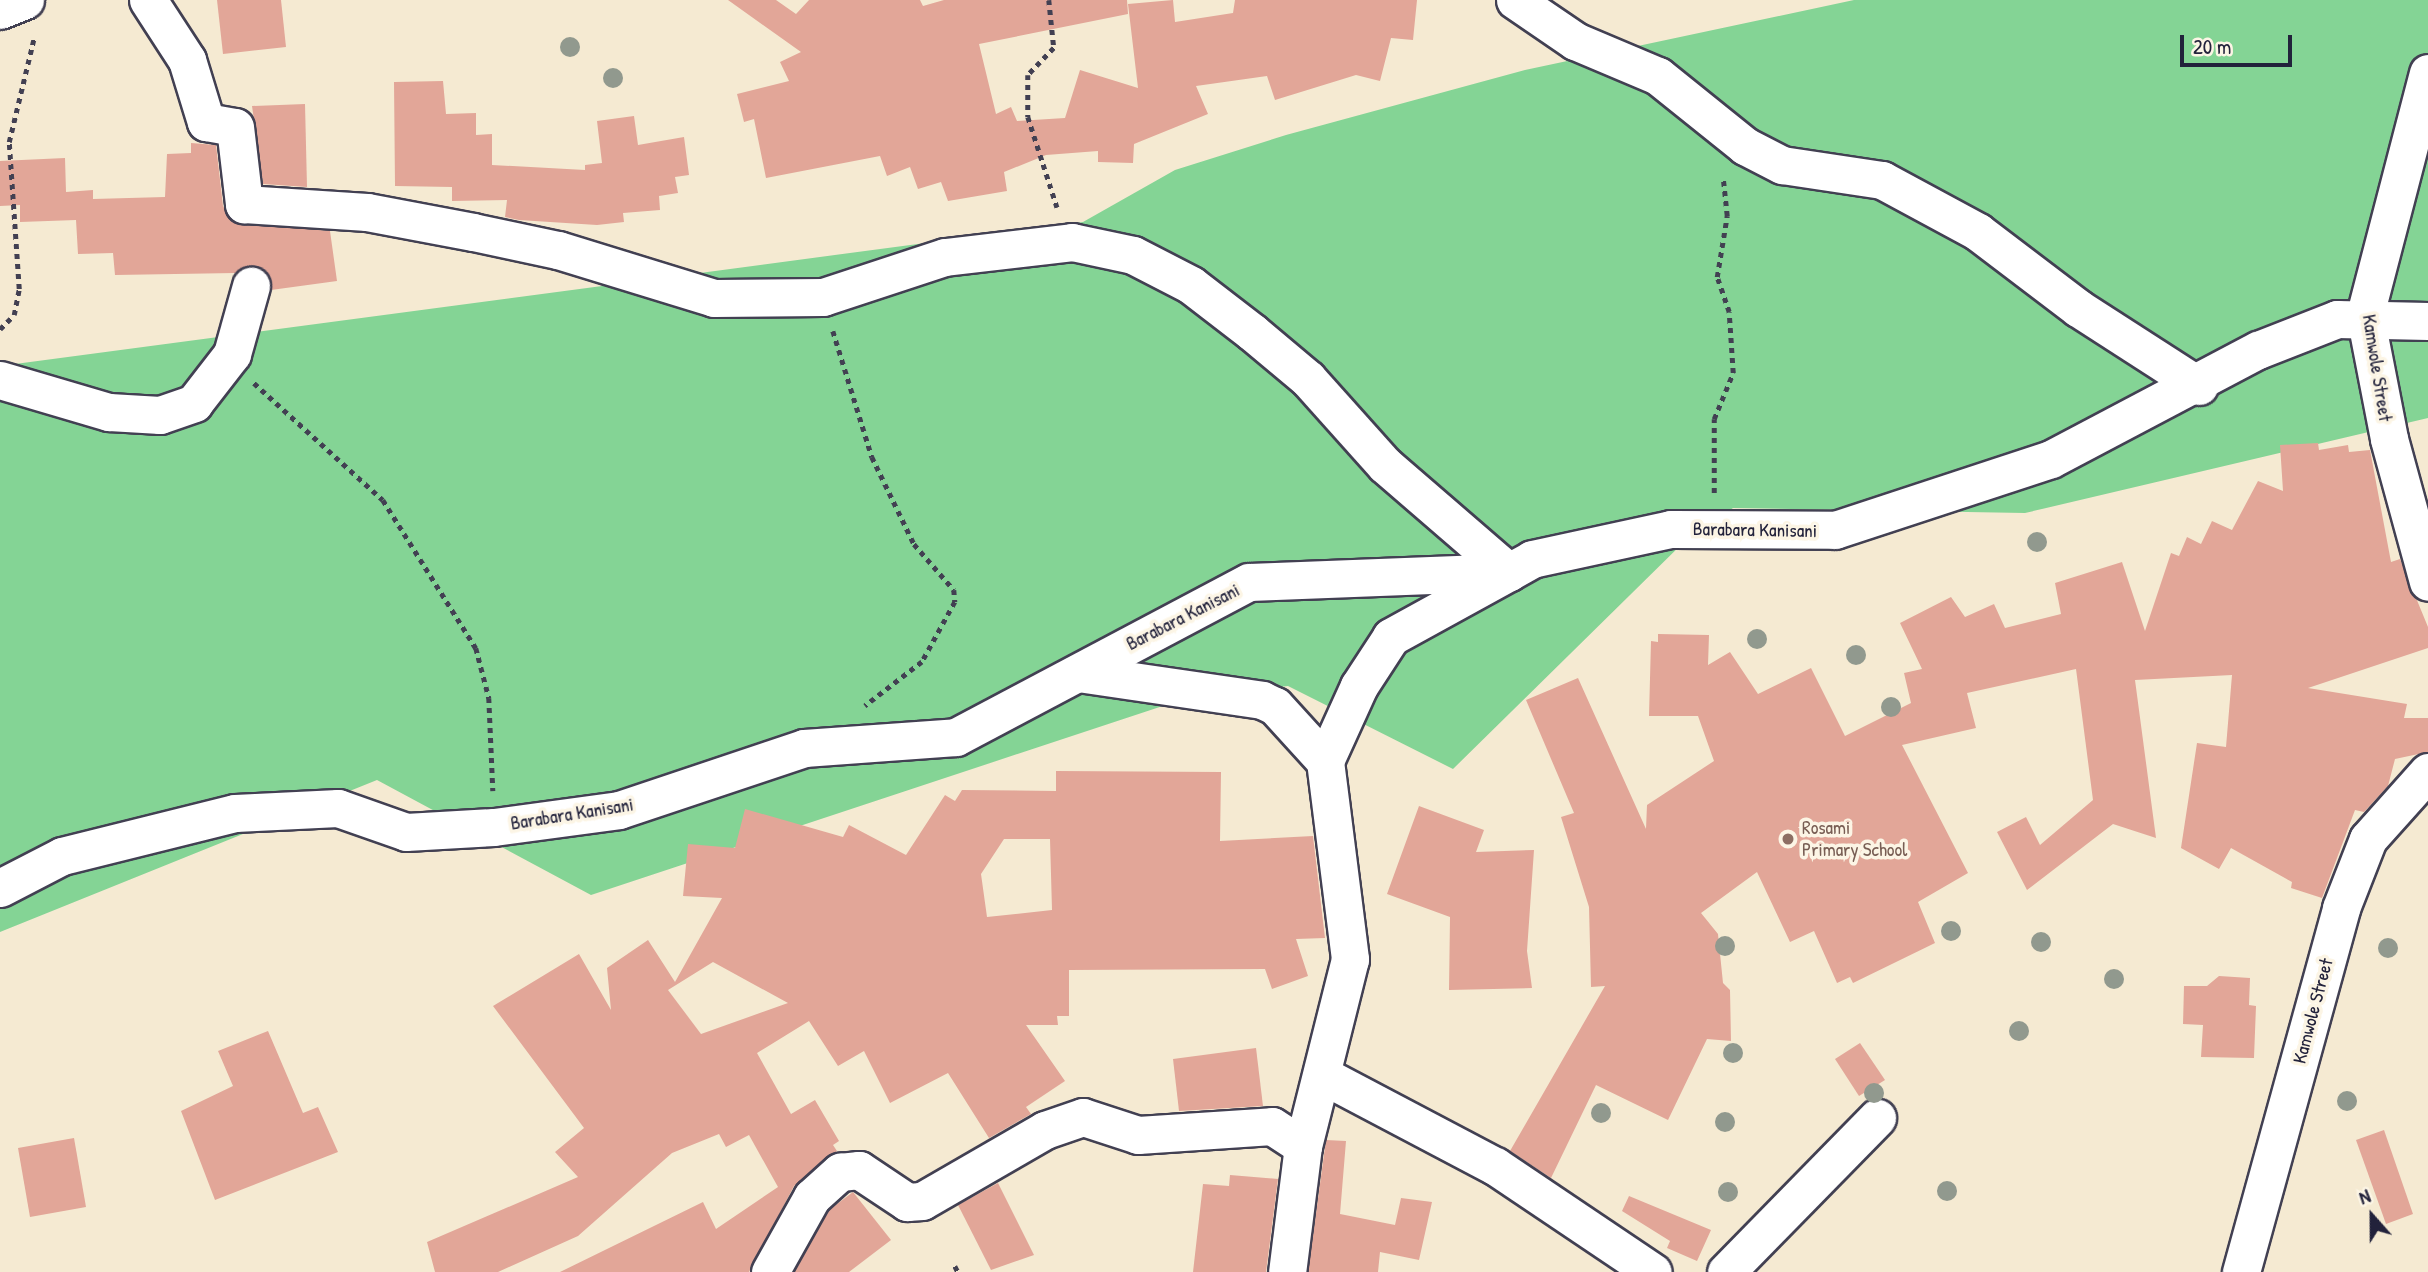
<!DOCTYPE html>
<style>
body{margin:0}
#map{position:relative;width:2428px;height:1272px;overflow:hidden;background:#f5ead2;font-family:"Patrick Hand",sans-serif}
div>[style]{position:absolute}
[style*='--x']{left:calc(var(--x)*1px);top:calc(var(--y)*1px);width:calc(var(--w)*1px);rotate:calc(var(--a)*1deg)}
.green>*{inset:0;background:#84d495}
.building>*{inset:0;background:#e2a698}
.path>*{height:4.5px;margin-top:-2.25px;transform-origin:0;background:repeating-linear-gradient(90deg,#424052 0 5px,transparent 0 10px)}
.roads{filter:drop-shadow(2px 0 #424052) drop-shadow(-2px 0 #424052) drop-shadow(0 2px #424052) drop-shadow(0 -2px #424052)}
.minor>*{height:37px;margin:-18.5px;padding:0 18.5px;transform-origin:18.5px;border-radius:18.5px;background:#fff}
.trees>*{width:20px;height:20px;margin:-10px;border-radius:50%;background:#91998e}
.dots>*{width:19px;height:19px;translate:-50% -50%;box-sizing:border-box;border:4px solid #fcf5e5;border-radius:50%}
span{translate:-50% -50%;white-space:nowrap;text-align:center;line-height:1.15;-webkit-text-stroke:7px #fcf5e5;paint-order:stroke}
.street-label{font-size:19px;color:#22223b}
.education-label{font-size:19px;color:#785e54}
.left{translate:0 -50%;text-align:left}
.north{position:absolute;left:2337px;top:1181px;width:70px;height:70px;-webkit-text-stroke:5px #fcf5e5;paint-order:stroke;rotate:339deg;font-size:19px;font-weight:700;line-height:28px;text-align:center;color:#22223b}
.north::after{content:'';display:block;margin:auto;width:24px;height:32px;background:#22223b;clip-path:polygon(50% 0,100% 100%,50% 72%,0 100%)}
.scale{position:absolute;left:2180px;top:35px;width:112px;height:32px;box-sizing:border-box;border:4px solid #22223b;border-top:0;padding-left:9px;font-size:21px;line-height:24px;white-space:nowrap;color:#22223b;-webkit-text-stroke:5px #fcf5e5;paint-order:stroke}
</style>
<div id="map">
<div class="green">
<div style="clip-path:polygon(1854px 0,2428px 0,2428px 418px,2025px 513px,1733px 508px,1690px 536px,1453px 769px,1288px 686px,1193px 696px,591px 895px,377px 780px,0 932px,0 366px,1083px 222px,1175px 170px,1286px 135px,1525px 70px)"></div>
</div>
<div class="building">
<div style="clip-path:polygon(217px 0,281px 0,286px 47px,223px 54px)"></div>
<div style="clip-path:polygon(728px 0,776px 0,796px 14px,809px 0,920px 0,923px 6px,944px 0,1127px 0,1128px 14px,979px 44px,996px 114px,1011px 107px,1017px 121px,1065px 118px,1080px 70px,1138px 88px,1128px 4px,1173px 0,1175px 22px,1233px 13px,1235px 0,1417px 0,1413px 40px,1391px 38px,1380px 81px,1356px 75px,1275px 100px,1267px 76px,1196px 86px,1208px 114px,1134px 144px,1133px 163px,1098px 162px,1098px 151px,1046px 155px,1004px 172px,1007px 191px,948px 201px,941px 182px,918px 189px,910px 167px,887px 176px,880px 156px,766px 178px,754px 119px,744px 122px,737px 94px,789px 81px,780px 62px,801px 52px)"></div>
<div style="clip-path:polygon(443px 81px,446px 114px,476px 113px,476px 135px,492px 134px,492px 165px,585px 170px,585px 165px,602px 163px,597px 121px,634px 116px,638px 145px,684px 137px,689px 175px,675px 177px,678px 193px,659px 196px,660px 210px,623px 213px,624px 222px,597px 225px,519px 220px,505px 217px,507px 200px,452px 201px,452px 187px,395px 186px,394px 82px)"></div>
<div style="clip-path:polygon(305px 104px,307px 187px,263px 184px,252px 106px)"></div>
<div style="clip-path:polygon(191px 143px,216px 145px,223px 206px,233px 222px,330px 231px,337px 281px,271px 290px,266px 272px,256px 266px,235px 273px,115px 275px,113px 253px,78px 254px,76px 220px,20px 222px,20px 205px,0 206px,0 161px,65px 158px,66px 192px,93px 190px,93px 199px,165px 197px,167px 154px,191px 153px)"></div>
<div style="clip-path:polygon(2318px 443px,2319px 450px,2348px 445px,2349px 452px,2370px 450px,2391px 562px,2400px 559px,2428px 627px,2428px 648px,2308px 688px,2407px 704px,2404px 718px,2428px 718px,2428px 752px,2395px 759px,2388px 786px,2364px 812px,2355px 810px,2322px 898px,2291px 888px,2292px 882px,2231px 848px,2219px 869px,2181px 848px,2197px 743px,2226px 747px,2232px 675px,2135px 680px,2156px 838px,2113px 824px,2027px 890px,1997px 832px,2026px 817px,2040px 845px,2093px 800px,2076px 669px,1967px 693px,1976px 728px,1902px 745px,1968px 873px,1918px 902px,1935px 943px,1853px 983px,1850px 977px,1837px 983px,1814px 931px,1790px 942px,1757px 872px,1701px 913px,1718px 934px,1723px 983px,1730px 990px,1731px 1041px,1707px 1039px,1668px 1120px,1596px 1085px,1551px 1178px,1510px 1151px,1605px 986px,1591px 987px,1589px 907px,1561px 817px,1574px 813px,1526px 700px,1578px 678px,1646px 829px,1647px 805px,1714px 761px,1698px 716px,1649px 716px,1651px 641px,1658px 642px,1658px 634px,1709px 635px,1708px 665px,1730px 652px,1758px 694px,1811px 668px,1845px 736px,1911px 703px,1904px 673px,1922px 669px,1900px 623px,1951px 597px,1965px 617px,1994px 604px,2005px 628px,2061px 614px,2055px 583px,2122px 562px,2145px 631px,2171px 553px,2179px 556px,2187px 537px,2201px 544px,2212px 521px,2232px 530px,2258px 481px,2283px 491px,2280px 445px)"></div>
<div style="clip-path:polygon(evenodd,1056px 771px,1221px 772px,1220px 841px,1313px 836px,1325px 938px,1296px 939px,1308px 976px,1272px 989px,1265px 969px,1069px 970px,1069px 1016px,1057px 1016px,1058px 1025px,1026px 1025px,1065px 1081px,1026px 1107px,1031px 1114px,989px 1138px,948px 1073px,890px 1103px,864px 1051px,838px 1066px,809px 1021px,757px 1053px,791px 1114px,815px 1100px,839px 1141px,833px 1145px,837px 1151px,794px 1186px,749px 1272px,560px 1272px,703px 1202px,716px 1229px,778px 1187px,749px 1135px,726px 1147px,719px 1134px,672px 1153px,578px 1236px,498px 1272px,435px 1272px,427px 1242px,578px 1177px,555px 1152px,584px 1128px,493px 1006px,579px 954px,611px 1010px,607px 968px,648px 940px,675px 982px,722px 898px,683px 896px,688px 844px,735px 848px,745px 809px,843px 837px,849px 825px,906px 855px,945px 795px,955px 801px,962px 790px,1056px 791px,1056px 771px,1004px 839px,1050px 839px,1052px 910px,987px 917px,981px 874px,1004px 839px,1056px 771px,713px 962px,788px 1003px,701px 1034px,668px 990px,713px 962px)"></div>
<div style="clip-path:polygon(1419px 806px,1484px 830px,1476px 852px,1534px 850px,1527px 951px,1532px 988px,1449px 990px,1450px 917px,1387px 894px)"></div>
<div style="clip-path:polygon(2219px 976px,2250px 978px,2249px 1005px,2256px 1006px,2254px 1058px,2201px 1057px,2203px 1025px,2183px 1024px,2184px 986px,2207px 986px)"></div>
<div style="clip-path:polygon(268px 1031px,303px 1113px,318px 1107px,338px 1152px,215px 1200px,181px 1111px,233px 1086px,218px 1051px)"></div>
<div style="clip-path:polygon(1860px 1043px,1885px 1080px,1859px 1096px,1835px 1059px)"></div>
<div style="clip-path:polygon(1256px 1048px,1263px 1106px,1179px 1111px,1173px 1059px)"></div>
<div style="clip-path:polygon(2384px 1130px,2413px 1214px,2386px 1224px,2356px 1140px)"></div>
<div style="clip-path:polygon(74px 1138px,86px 1207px,30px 1217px,18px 1148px)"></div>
<div style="clip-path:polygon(1326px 1140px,1346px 1141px,1340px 1214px,1395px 1225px,1401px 1198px,1432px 1202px,1419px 1260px,1380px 1252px,1378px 1272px,1308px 1272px)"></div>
<div style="clip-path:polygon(1230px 1175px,1278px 1179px,1266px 1272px,1193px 1272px,1203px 1184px,1229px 1186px)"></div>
<div style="clip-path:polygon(998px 1183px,1034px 1255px,991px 1270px,958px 1205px)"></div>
<div style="clip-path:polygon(853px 1192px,891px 1240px,849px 1272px,794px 1272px,829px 1210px)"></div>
<div style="clip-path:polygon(1629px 1196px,1711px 1230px,1697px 1261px,1667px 1248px,1670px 1241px,1622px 1211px)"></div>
</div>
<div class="path">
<div style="--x:1049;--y:0;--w:48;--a:84.1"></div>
<div style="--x:1054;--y:48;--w:37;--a:134"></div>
<div style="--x:1028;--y:75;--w:42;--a:90"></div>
<div style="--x:1028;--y:117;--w:95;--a:72.1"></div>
<div style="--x:0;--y:329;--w:20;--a:-45"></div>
<div style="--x:14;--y:315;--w:26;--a:-79"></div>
<div style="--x:19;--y:289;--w:147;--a:-93.9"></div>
<div style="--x:9;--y:142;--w:107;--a:-76.5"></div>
<div style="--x:833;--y:331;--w:132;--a:72.8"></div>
<div style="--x:872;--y:457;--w:97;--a:64.2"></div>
<div style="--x:914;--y:544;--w:61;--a:49"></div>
<div style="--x:954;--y:590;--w:12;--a:85"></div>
<div style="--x:955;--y:602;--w:68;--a:118.8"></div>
<div style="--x:922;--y:662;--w:72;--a:142.3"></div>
<div style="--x:254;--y:383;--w:174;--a:42.2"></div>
<div style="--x:383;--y:500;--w:175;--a:57.9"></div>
<div style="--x:476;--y:648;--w:52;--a:75.4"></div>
<div style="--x:489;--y:698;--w:93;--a:87.5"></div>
<div style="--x:1714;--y:493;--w:74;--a:-90"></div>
<div style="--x:1714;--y:419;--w:50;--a:-67.6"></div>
<div style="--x:1733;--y:373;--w:61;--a:-93.8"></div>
<div style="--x:1729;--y:312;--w:37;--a:-109"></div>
<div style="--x:1717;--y:277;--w:62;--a:-80.7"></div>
<div style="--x:1727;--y:216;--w:39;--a:-96"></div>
<div style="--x:955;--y:1266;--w:7;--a:63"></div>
</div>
<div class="roads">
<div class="minor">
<div style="--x:148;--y:0;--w:72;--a:57"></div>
<div style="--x:187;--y:60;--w:65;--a:73"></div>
<div style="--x:206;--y:122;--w:29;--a:10"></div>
<div style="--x:235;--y:127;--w:78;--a:83.3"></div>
<div style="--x:244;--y:204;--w:123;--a:3.7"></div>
<div style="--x:367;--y:212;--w:108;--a:10.7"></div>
<div style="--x:473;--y:232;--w:87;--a:12"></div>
<div style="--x:558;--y:250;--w:163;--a:17.1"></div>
<div style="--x:714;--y:298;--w:109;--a:-0.5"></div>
<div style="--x:823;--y:297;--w:128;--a:-18.2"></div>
<div style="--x:945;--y:257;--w:128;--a:-6.7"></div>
<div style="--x:1072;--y:242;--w:62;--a:12"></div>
<div style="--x:1133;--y:255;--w:65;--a:27.3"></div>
<div style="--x:1191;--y:285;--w:77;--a:37.6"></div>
<div style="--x:1252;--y:332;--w:73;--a:40"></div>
<div style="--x:1308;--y:379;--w:115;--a:48.2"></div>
<div style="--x:1385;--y:465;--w:164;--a:40.8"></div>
<div style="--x:1509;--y:572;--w:135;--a:151.2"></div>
<div style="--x:1391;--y:637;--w:59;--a:123.1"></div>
<div style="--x:1359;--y:686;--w:82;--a:114.4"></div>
<div style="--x:1325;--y:761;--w:200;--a:82.8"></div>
<div style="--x:1350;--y:959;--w:193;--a:104.1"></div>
<div style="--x:1303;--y:1146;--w:127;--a:97.2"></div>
<div style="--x:1515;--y:0;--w:73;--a:34.3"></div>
<div style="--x:1575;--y:41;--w:90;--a:22.9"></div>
<div style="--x:1658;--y:76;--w:112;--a:38.8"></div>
<div style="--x:1745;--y:146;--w:42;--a:27.2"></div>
<div style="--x:1782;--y:165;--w:101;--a:8.5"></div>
<div style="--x:1882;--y:180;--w:109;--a:28.4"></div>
<div style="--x:1978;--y:232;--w:126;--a:37.2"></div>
<div style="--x:2078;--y:308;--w:144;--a:32.8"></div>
<div style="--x:0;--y:10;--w:27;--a:-22"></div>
<div style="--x:2428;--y:73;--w:250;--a:104.6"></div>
<div style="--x:2365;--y:315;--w:126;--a:79"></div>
<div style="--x:2389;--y:439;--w:148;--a:74.7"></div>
<div style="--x:0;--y:380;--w:114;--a:16.4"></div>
<div style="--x:109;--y:412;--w:51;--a:3.4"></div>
<div style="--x:160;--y:415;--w:36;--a:-19"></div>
<div style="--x:194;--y:403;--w:62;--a:-52.2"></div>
<div style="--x:232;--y:354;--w:71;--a:-74.4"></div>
<div style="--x:1078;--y:673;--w:186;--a:8.3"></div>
<div style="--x:1262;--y:700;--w:14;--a:25"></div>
<div style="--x:1275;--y:706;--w:74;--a:47.7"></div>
<div style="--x:0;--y:888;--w:70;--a:-27.3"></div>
<div style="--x:62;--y:856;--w:178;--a:-14"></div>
<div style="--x:235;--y:813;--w:103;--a:-2.8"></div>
<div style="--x:338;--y:808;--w:72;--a:19.4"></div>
<div style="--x:406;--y:832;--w:88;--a:-3.3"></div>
<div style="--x:494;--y:827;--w:126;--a:-7.7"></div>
<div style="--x:619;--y:810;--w:195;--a:-18.5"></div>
<div style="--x:804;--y:748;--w:152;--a:-4.1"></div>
<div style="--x:956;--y:737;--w:331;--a:-27.9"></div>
<div style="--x:1249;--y:582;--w:260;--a:-2.2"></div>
<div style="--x:1509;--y:572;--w:26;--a:-29"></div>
<div style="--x:1532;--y:559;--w:142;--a:-12.2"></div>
<div style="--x:1671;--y:529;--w:164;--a:0.3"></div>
<div style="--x:1835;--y:530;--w:227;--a:-18.2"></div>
<div style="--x:2051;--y:459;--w:234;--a:-27.8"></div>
<div style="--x:2258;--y:350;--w:85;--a:-21.4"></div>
<div style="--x:2337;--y:319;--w:91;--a:1.3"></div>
<div style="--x:1324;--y:1076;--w:193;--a:27.8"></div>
<div style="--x:1495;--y:1166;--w:190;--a:33.9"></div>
<div style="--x:770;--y:1272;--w:86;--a:-60.8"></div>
<div style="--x:812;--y:1197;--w:38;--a:-42"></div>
<div style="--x:840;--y:1172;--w:19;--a:-6"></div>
<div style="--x:859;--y:1170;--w:58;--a:33.7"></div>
<div style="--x:907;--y:1202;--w:15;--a:-4"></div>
<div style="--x:922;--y:1201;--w:142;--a:-30"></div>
<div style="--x:1045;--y:1130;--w:40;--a:-18.9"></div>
<div style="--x:1083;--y:1117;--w:58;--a:18.1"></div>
<div style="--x:1138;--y:1135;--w:134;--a:-3.8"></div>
<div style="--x:1272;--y:1126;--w:37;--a:33"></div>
<div style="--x:1726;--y:1272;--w:216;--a:-45.6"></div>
<div style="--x:2241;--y:1272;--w:377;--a:-74.6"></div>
<div style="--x:2341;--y:908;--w:74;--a:-68.6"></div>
<div style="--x:2368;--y:839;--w:90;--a:-48.2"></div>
</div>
</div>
<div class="trees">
<div style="left:570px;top:47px"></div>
<div style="left:613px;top:78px"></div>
<div style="left:2037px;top:542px"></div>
<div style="left:1757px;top:639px"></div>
<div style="left:1856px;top:655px"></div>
<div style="left:1891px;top:707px"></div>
<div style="left:1951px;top:931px"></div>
<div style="left:2041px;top:942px"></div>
<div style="left:1725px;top:946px"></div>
<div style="left:2388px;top:948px"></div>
<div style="left:2114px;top:979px"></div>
<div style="left:2019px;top:1031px"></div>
<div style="left:1733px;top:1053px"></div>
<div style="left:1874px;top:1093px"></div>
<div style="left:2347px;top:1101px"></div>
<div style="left:1601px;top:1113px"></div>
<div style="left:1725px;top:1122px"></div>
<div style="left:1947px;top:1191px"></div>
<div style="left:1728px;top:1192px"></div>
</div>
<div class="dots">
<div style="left:1788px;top:839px;background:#8d6e63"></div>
</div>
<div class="street-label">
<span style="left:2377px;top:368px;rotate:81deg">Kamwole Street</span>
<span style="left:1755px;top:530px;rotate:1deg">Barabara Kanisani</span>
<span style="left:1183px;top:617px;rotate:-27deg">Barabara Kanisani</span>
<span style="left:572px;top:814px;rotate:-9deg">Barabara Kanisani</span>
<span style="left:2313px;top:1011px;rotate:-75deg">Kamwole Street</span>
</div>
<div class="education-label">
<span class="left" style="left:1802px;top:839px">Rosami<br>Primary School</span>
</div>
<div class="north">N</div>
<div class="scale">20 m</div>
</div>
